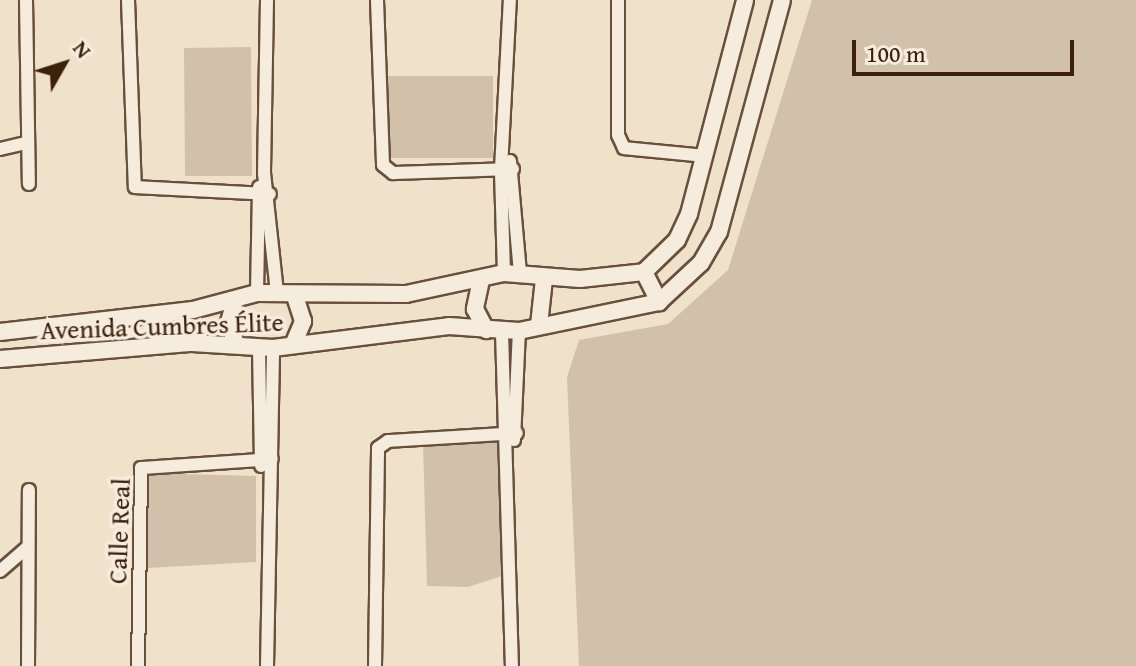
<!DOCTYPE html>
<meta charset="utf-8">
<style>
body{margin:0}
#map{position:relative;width:1136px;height:666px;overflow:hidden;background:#f0e2ca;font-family:"Gentium Book Plus",serif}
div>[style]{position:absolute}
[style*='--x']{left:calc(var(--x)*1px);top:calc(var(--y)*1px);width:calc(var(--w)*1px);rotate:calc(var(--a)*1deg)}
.green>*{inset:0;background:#d1c1aa}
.roads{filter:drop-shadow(2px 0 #69503c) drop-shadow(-2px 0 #69503c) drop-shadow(0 2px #69503c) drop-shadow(0 -2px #69503c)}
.street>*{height:12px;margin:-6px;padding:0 6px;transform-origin:6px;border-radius:6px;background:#f5ecdd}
.secondary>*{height:16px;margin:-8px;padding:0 8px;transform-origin:8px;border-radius:8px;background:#f5ecdd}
span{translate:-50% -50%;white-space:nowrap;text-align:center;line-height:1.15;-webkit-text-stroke:7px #f5ecdd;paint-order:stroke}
.street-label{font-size:26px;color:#3c200c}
.north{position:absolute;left:24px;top:24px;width:80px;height:80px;-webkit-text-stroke:6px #f5ecdd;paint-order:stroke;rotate:51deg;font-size:22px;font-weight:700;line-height:32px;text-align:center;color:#3c200c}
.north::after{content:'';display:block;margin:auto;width:28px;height:36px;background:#3c200c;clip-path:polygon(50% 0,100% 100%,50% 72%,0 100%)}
.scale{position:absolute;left:852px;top:40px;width:222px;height:36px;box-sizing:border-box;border:4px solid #3c200c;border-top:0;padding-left:10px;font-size:24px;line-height:28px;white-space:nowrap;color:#3c200c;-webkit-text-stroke:6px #f5ecdd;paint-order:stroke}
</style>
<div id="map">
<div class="green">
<div style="clip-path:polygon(812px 0,1136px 0,1136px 666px,579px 666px,567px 377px,579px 340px,668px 324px,728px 270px)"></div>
<div style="clip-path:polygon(251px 47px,252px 176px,185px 176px,184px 48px)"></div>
<div style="clip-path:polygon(388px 76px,493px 76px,493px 158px,388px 158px)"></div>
<div style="clip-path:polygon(500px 439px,505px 575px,468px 587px,427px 586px,423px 443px)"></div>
<div style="clip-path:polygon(146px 473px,256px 476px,256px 562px,148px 568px)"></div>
</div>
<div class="roads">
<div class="street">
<div style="--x:26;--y:0;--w:184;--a:89.1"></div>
<div style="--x:128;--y:0;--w:187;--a:87.9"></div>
<div style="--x:135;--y:187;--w:135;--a:3"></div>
<div style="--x:267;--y:0;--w:173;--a:91"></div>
<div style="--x:264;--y:173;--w:121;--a:83.8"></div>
<div style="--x:377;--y:0;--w:165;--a:87.9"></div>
<div style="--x:383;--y:165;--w:13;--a:39"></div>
<div style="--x:393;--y:173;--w:120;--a:-1.9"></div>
<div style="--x:618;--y:0;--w:135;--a:90"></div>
<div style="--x:618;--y:135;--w:14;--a:65"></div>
<div style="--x:624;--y:148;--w:81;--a:5.6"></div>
<div style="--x:0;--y:149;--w:27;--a:-13"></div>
<div style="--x:510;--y:161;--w:112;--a:84.9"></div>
<div style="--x:504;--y:273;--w:104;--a:-91.7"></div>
<div style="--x:501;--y:169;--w:169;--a:-87"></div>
<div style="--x:257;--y:293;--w:106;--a:-88.9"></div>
<div style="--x:502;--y:332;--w:334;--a:88.3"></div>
<div style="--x:259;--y:348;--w:118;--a:89"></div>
<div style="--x:514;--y:440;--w:109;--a:-87.4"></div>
<div style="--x:0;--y:571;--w:37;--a:-41"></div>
<div style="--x:28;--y:666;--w:176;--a:-89.7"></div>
<div style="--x:138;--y:666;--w:198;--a:-89.1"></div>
<div style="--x:141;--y:468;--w:131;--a:-3.9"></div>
<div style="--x:267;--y:666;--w:318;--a:-88.9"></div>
<div style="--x:375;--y:666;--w:218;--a:-89.2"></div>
<div style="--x:378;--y:448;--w:12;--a:-35"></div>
<div style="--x:388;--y:441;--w:129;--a:-3.5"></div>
</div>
<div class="secondary">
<div style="--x:644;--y:272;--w:34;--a:63"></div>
<div style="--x:481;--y:280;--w:30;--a:102"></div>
<div style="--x:475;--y:309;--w:24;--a:62"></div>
<div style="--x:235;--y:300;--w:24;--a:105"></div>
<div style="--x:229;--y:323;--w:23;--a:72"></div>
<div style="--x:539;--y:325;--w:46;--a:-83.8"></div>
<div style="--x:0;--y:332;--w:194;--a:-6.5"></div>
<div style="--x:193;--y:310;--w:66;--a:-14.9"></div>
<div style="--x:257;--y:293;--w:149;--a:0.4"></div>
<div style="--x:406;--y:294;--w:100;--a:-12.1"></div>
<div style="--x:504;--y:273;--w:76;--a:4.5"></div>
<div style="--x:580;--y:279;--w:64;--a:-6.2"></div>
<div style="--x:644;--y:272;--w:46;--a:-44.1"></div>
<div style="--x:677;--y:240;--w:29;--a:-65"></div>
<div style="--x:689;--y:214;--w:221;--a:-75.3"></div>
<div style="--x:293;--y:345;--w:26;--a:-67"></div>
<div style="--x:303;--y:321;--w:26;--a:-108"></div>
<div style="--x:0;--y:359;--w:193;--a:-4.8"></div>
<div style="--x:192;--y:343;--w:81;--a:3.5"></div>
<div style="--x:273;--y:348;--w:177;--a:-7.1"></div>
<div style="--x:449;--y:326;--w:70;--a:4.1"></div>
<div style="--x:519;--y:331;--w:143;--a:-11.7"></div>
<div style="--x:659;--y:302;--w:57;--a:-42.9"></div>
<div style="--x:701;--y:263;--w:36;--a:-60"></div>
<div style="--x:719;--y:232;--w:240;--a:-74.8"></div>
</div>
</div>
<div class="street-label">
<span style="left:162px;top:326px;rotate:-2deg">Avenida Cumbres Élite</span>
<span style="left:119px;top:531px;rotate:-88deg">Calle Real</span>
</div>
<div class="north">N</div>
<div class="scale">100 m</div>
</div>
